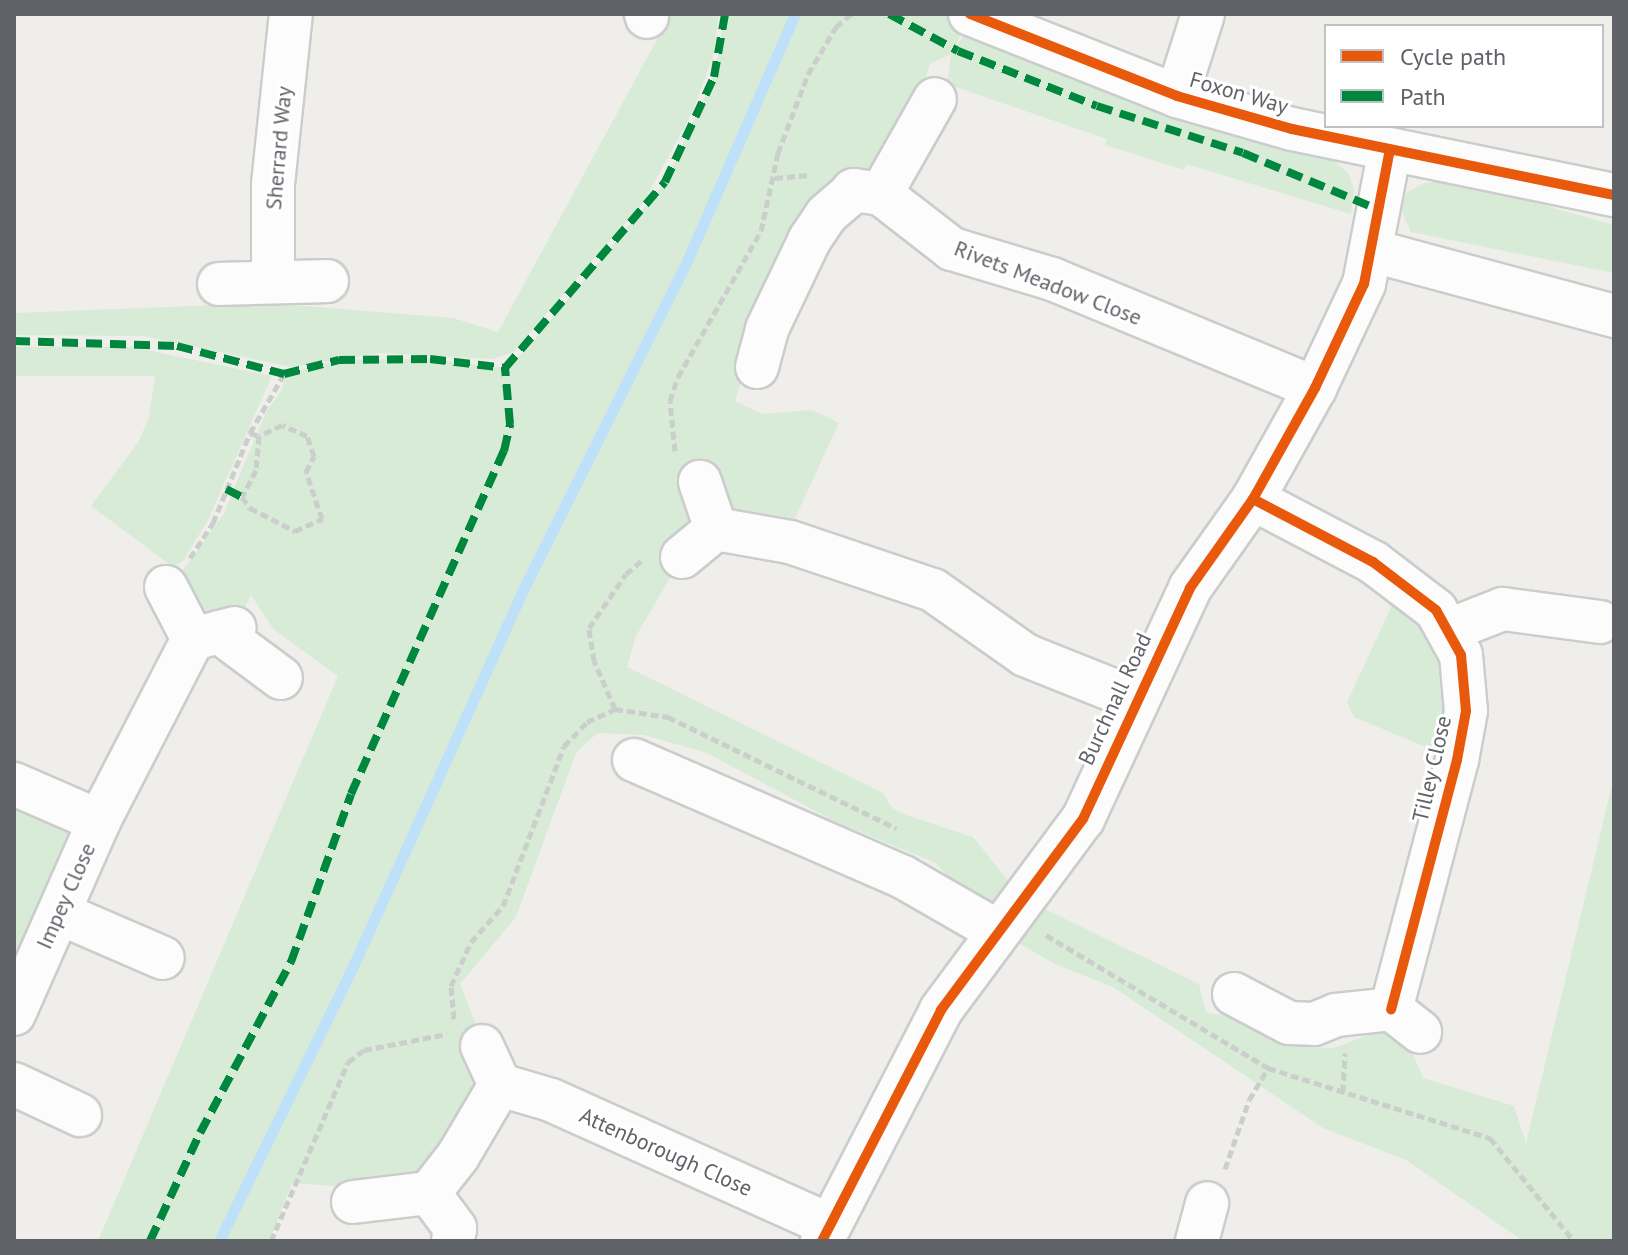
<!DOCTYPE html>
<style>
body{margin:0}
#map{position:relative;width:1628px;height:1255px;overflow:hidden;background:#efeeea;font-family:"PT Sans",sans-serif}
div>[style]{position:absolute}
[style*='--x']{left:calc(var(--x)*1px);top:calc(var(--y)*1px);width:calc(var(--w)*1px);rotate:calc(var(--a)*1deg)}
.green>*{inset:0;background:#d8ebd6}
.stream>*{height:11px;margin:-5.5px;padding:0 5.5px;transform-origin:5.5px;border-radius:5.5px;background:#bfe0f9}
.path>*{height:5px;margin-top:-2.5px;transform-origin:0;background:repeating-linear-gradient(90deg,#cacfcc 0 8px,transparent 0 12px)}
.roads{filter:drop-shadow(2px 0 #cbcccc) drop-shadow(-2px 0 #cbcccc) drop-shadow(0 2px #cbcccc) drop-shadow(0 -2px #cbcccc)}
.minor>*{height:42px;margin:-21px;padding:0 21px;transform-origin:21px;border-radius:21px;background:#fdfcfc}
.quiet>*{height:8px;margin-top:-4px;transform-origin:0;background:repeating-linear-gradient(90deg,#00873e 0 16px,transparent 0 24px)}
.cycleway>*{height:10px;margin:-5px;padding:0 5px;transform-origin:5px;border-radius:5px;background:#e8590c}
span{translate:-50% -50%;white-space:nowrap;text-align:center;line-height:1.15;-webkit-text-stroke:6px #fff;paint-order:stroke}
.street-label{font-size:22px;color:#5f6368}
.frame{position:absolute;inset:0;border:16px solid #5f6368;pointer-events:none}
.legend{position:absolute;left:1324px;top:24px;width:280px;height:104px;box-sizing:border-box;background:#fff;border:2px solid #bfc1c3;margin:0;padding:10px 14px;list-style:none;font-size:24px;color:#5f6368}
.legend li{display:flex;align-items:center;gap:16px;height:40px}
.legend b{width:40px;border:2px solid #bfc1c3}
</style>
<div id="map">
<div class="green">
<div style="clip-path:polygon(671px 14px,719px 14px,713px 57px,691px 115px,643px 203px,512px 353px,492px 359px,380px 353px,291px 367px,144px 336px,14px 335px,14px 313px,268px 303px,453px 318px,498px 332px)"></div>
<div style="clip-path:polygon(725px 14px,971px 14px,955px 47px,964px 35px,1058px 70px,1328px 155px,1348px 173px,1354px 189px,1351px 214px,1186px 164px,1184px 170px,1105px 145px,1107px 139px,947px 84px,951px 54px,930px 64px,904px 150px,855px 190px,753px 342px,735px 401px,762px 414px,812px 410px,839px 423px,795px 518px,790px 542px,682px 557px,636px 636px,627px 667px,883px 793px,892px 808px,906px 815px,973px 837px,1022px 898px,1199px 984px,1206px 1013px,1227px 1015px,1290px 1046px,1334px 1048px,1389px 1027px,1406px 1037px,1423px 1078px,1514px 1106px,1526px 1143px,1614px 777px,1614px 1241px,1523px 1241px,1406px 1160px,1323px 1128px,1113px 987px,1057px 965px,997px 931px,936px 863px,836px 822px,707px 753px,644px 735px,597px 733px,576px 753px,516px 917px,460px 984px,500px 1085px,429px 1193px,292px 1183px,269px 1241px,98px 1241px,338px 676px,274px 630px,251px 595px,235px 628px,193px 639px,180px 574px,223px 515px,266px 412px,283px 388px,284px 374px,339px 360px,430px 359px,505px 368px,526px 350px,665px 182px,714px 77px)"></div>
<div style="clip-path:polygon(1454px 180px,1614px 225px,1614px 273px,1411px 232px,1399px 204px,1408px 192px,1425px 183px)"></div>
<div style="clip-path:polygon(14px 347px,132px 347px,272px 376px,208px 520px,183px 561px,173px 567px,91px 506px,139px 441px,149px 417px,155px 376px,14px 376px)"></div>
<div style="clip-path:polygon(1402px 584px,1436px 610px,1457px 760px,1354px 717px,1347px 702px)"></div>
<div style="clip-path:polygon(14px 784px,99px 821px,14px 1014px)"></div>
</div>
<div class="stream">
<div style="--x:219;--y:1241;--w:310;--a:-64"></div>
<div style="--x:355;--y:962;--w:413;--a:-65.7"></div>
<div style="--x:525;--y:586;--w:363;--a:-63.5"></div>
<div style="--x:687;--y:261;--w:270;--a:-66.4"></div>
</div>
<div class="path">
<div style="--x:775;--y:178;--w:35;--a:-5"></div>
<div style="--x:250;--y:433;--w:9;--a:18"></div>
<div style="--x:259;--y:436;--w:34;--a:95"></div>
<div style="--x:256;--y:470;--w:30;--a:117"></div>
<div style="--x:242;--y:497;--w:14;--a:54"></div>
<div style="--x:250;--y:508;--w:51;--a:27.1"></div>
<div style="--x:295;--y:531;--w:30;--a:-24"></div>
<div style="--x:322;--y:519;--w:50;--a:-108.8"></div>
<div style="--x:306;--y:472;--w:18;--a:-63"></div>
<div style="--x:314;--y:456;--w:21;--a:-109"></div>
<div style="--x:307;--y:436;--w:27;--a:-156"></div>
<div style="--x:282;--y:425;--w:25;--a:154"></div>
<div style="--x:675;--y:451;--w:50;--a:-95.7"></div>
<div style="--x:670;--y:401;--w:25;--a:-72"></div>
<div style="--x:678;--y:377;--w:168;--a:-60.4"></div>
<div style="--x:761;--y:231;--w:80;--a:-77.7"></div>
<div style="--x:778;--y:153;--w:85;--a:-69.2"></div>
<div style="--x:808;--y:74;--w:55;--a:-59.2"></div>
<div style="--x:836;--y:27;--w:20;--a:-41"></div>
<div style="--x:190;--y:558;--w:42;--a:-56.7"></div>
<div style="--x:213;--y:523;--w:97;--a:-67.7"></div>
<div style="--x:250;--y:433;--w:68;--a:-60"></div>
<div style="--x:615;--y:709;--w:54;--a:8.6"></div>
<div style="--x:668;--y:717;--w:254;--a:26"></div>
<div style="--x:1046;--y:935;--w:259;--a:30.9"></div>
<div style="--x:1268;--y:1068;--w:233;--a:17.5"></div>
<div style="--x:1490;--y:1138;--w:133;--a:50.8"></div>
<div style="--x:454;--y:1019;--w:33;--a:-95"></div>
<div style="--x:451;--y:986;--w:48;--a:-65.6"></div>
<div style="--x:471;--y:942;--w:48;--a:-48.4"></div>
<div style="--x:503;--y:906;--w:171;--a:-69.1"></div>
<div style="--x:564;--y:746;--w:33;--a:-46"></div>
<div style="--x:587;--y:722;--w:31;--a:-25"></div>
<div style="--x:615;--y:709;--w:52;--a:-113.6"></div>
<div style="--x:594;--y:661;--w:33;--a:-99"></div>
<div style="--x:589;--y:628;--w:65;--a:-55.6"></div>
<div style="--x:626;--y:574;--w:21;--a:-41"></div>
<div style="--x:1343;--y:1092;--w:39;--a:-87"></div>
<div style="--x:1225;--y:1169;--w:73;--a:-70.8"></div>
<div style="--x:1249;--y:1100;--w:37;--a:-59"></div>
<div style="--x:271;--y:1241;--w:195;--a:-66.7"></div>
<div style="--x:348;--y:1062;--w:20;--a:-37"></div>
<div style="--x:364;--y:1050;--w:84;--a:-11"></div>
</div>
<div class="roads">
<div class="minor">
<div style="--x:646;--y:14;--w:3;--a:72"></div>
<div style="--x:970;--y:14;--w:223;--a:21.6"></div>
<div style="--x:1177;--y:96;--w:120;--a:16"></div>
<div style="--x:1292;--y:129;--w:329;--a:11.6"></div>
<div style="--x:1177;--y:96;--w:86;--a:-72.4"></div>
<div style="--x:853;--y:190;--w:28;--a:8"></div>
<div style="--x:881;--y:194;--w:109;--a:-60.4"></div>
<div style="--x:881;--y:194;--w:90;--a:37.8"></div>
<div style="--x:952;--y:249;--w:104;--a:16.7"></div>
<div style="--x:1052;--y:279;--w:285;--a:22.5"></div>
<div style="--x:1373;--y:251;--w:250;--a:15.1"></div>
<div style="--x:273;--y:282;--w:98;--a:-90"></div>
<div style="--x:273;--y:184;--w:171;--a:-84"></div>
<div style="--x:219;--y:284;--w:108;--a:-1.6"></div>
<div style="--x:757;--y:367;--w:39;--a:-75"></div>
<div style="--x:767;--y:329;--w:100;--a:-64.5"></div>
<div style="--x:810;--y:239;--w:29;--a:-56"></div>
<div style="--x:826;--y:215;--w:38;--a:-41"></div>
<div style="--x:1253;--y:499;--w:136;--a:27.7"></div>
<div style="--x:1373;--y:562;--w:79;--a:37.3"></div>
<div style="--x:1436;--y:610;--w:51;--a:60.9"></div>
<div style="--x:1461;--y:655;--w:56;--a:84.9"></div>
<div style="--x:1466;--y:711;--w:50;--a:100.4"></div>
<div style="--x:1457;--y:760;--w:258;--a:104.8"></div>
<div style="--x:716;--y:529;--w:75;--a:10"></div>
<div style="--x:790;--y:542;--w:151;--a:18.6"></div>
<div style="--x:933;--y:590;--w:113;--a:35.2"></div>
<div style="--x:1025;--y:655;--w:118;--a:21.8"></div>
<div style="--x:682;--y:557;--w:44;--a:-39.5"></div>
<div style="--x:716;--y:529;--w:50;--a:-108.8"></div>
<div style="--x:166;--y:587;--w:59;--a:62.6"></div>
<div style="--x:193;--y:639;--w:43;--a:-14.7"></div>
<div style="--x:1449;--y:630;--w:58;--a:-21.3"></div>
<div style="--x:1503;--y:609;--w:98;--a:7.6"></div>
<div style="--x:219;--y:632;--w:77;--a:36.6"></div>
<div style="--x:634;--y:760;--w:293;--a:23.5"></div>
<div style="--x:903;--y:877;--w:108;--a:29.9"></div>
<div style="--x:14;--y:784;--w:93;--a:23.5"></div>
<div style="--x:59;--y:913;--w:113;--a:23.4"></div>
<div style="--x:1234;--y:994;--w:62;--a:27.8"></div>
<div style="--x:1289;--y:1023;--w:25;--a:2"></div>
<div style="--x:1314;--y:1024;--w:24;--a:-22"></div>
<div style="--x:1336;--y:1015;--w:55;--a:-6.2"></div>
<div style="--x:1391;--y:1009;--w:37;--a:38"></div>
<div style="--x:14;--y:1014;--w:211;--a:-66.2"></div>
<div style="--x:99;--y:821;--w:205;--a:-62.7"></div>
<div style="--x:482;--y:1046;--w:43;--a:65.2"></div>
<div style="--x:14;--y:1084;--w:73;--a:25.2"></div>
<div style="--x:429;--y:1193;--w:47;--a:-51.9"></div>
<div style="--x:458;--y:1156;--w:82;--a:-59.4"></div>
<div style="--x:500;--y:1085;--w:53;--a:16.4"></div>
<div style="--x:551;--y:1100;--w:305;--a:24.2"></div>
<div style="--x:353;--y:1202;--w:77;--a:-6.8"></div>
<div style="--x:429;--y:1193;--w:44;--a:53.4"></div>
<div style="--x:455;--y:1228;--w:13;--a:99"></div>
<div style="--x:822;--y:1241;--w:260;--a:-62.7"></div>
<div style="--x:941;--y:1010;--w:238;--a:-53.4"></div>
<div style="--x:1083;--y:819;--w:255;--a:-65.1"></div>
<div style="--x:1190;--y:588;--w:109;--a:-54.7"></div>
<div style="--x:1253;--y:499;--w:127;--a:-60.8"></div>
<div style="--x:1315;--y:388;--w:115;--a:-64.8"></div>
<div style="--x:1364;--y:284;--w:137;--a:-79.1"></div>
<div style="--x:1197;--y:1241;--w:39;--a:-75"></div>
</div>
</div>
<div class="quiet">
<div style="--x:889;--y:14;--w:78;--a:28.2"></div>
<div style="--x:958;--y:51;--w:149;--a:21.6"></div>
<div style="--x:1097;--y:106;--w:153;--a:17.8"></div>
<div style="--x:1243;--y:153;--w:147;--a:22.7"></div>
<div style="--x:14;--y:341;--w:163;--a:1.8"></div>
<div style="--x:177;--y:346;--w:111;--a:14.7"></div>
<div style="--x:284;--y:374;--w:57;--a:-14.3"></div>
<div style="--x:339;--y:360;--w:91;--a:-0.6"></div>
<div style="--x:430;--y:359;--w:76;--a:6.8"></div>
<div style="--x:226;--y:489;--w:18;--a:27"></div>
<div style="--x:150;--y:1241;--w:119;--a:-65.2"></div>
<div style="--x:200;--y:1133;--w:194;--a:-62"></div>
<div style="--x:291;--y:962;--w:178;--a:-70.3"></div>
<div style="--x:351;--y:794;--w:376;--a:-66"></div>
<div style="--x:504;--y:451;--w:28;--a:-77"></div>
<div style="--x:510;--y:424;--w:56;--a:-95.1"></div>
<div style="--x:505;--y:368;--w:245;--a:-49.3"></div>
<div style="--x:665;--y:182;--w:116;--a:-65"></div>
<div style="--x:714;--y:77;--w:64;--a:-80.1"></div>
</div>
<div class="cycleway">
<div style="--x:970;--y:14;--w:223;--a:21.6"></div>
<div style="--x:1177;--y:96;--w:120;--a:16"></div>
<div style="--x:1292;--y:129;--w:329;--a:11.6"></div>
<div style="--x:1253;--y:499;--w:136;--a:27.7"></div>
<div style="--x:1373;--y:562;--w:79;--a:37.3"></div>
<div style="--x:1436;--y:610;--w:51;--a:60.9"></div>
<div style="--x:1461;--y:655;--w:56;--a:84.9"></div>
<div style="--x:1466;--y:711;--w:50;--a:100.4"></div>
<div style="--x:1457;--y:760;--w:258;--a:104.8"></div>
<div style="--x:822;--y:1241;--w:260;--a:-62.7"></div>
<div style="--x:941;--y:1010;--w:238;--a:-53.4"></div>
<div style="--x:1083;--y:819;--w:255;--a:-65.1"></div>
<div style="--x:1190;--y:588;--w:109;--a:-54.7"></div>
<div style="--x:1253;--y:499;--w:127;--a:-60.8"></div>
<div style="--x:1315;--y:388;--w:115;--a:-64.8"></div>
<div style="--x:1364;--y:284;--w:137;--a:-79.1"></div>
</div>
<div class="street-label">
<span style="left:1239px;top:93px;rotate:16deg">Foxon Way</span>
<span style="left:279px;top:148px;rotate:-85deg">Sherrard Way</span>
<span style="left:1048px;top:283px;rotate:21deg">Rivets Meadow Close</span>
<span style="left:1115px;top:699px;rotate:-65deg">Burchnall Road</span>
<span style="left:1432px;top:769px;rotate:-77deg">Tilley Close</span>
<span style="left:66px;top:896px;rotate:-66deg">Impey Close</span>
<span style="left:666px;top:1152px;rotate:24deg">Attenborough Close</span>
</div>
<div class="frame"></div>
<ul class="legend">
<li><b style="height:10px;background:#e8590c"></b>Cycle path</li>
<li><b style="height:10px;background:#00873e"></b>Path</li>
</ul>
</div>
